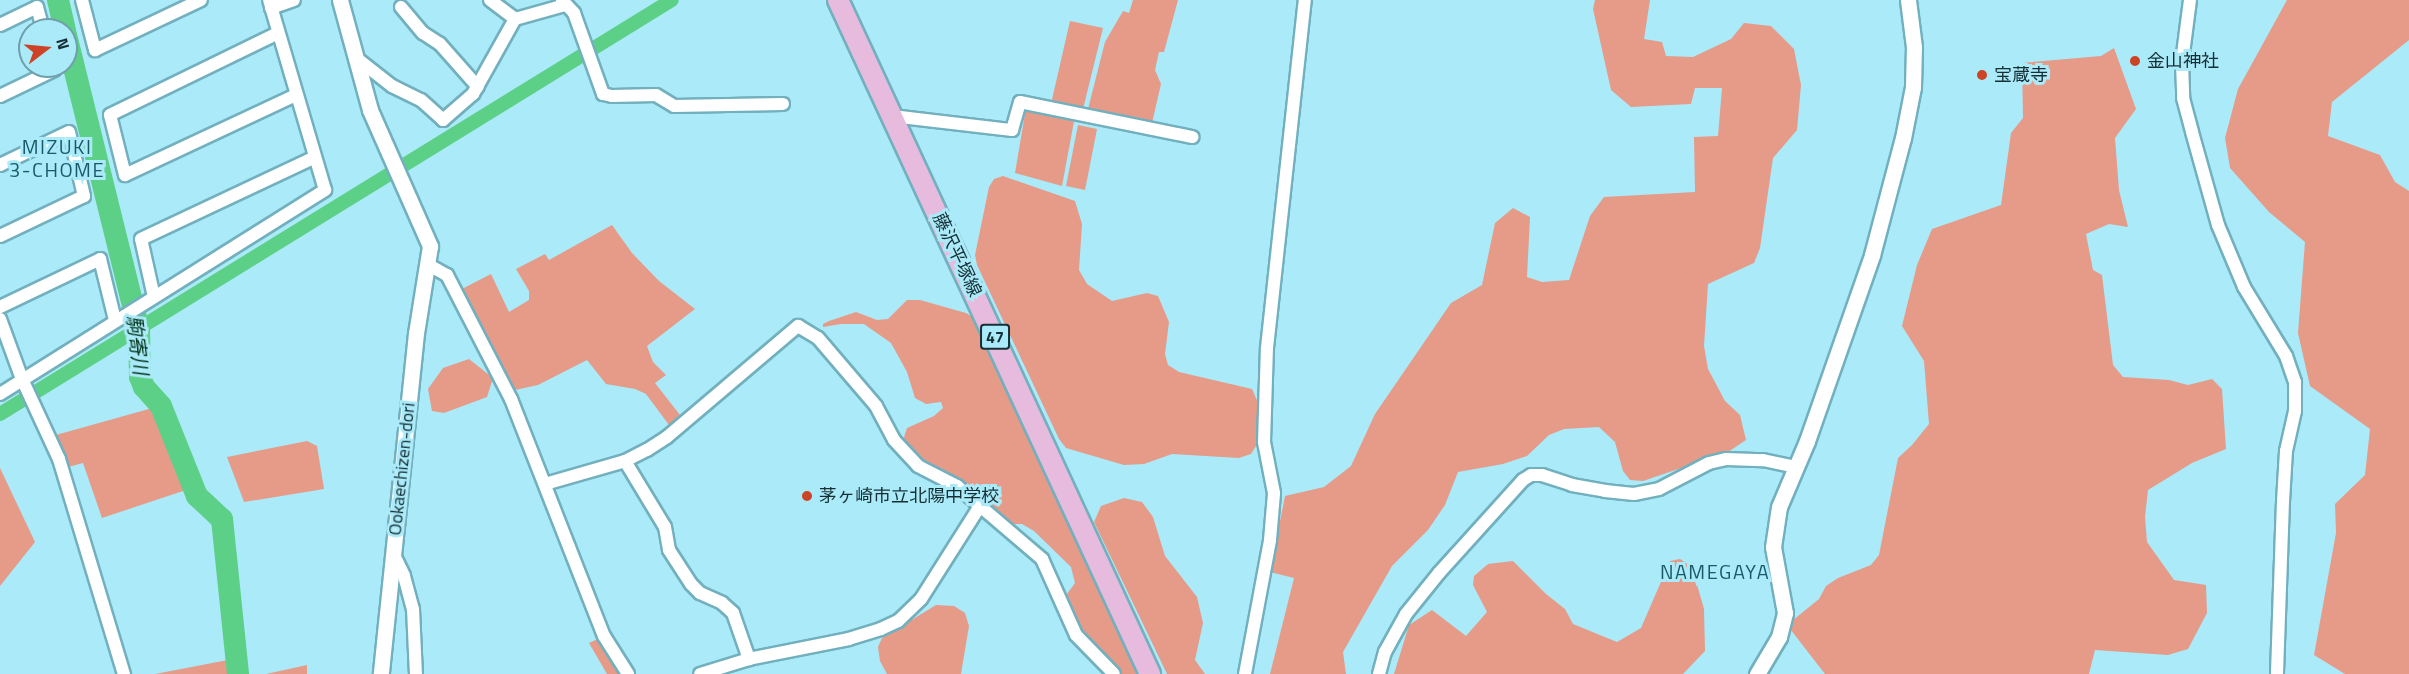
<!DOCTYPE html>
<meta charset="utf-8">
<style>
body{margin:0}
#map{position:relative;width:2409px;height:674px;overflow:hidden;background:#abeaf9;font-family:"Titillium Web","Noto Sans JP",sans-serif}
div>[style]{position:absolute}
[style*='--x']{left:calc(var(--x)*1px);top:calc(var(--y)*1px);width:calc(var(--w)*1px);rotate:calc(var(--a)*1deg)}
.green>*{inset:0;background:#e69a88}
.canal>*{height:14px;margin:-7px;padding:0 7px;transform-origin:7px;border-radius:7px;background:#5dd088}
.river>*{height:22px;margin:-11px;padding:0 11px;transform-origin:11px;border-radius:11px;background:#5dd088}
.roads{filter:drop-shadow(2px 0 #72b0be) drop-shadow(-2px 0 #72b0be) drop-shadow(0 2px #72b0be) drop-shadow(0 -2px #72b0be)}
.minor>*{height:12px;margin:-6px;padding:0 6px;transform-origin:6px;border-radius:6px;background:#fff}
.tertiary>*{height:15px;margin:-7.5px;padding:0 7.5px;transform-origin:7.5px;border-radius:7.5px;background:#fff}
.primary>*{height:20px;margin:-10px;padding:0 10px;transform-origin:10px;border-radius:10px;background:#e6bbde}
.dots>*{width:16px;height:16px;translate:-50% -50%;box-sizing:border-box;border:3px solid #abeaf9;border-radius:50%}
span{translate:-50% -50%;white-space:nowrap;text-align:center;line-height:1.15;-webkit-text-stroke:6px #abeaf9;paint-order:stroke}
.shield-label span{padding:2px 4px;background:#abeaf9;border:2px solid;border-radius:4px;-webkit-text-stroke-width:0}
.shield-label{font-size:16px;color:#152f34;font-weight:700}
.poi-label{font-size:18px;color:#152f34}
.left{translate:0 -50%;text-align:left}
.street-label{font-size:18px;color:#152f34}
.neighbourhood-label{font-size:20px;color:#185a67;letter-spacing:1.5px}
.water-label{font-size:20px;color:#003318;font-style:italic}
.north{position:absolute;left:18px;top:18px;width:60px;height:60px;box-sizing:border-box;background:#abeaf9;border:2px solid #6f9faa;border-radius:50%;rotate:74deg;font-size:16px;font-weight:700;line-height:24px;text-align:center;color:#152f34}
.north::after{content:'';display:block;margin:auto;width:21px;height:27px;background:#cd4325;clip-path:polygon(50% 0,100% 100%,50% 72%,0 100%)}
</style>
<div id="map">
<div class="green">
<div style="clip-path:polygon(1133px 0,1178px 0,1164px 52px,1159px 52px,1155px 70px,1161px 84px,1152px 123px,1088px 109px,1105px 42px,1123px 11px,1129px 13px)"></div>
<div style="clip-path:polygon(1595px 0,1650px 0,1644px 39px,1662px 42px,1666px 56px,1693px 57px,1731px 39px,1744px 23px,1771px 26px,1794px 49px,1801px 85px,1797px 130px,1773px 158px,1760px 248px,1754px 263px,1708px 284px,1704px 346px,1708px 369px,1725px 401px,1740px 415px,1746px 440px,1728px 452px,1643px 481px,1630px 480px,1623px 471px,1615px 442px,1599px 427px,1564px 429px,1549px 435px,1527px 456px,1503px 464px,1458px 472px,1445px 505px,1428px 530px,1392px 566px,1343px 652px,1346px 674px,1270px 674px,1294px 578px,1270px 572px,1285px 496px,1324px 487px,1351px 466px,1375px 414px,1451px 303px,1482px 285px,1495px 223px,1513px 208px,1530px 217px,1527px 277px,1542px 282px,1569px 280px,1590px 216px,1604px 197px,1695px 192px,1694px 137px,1718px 136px,1722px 88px,1695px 88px,1691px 104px,1631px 107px,1611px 90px,1593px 9px)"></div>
<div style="clip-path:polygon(2287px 0,2409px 0,2409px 40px,2332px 102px,2328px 136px,2380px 155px,2395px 182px,2409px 191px,2409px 674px,2345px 674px,2314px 655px,2336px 533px,2335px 504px,2365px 475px,2370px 429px,2310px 386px,2298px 333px,2305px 242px,2269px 212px,2230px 168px,2225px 138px,2238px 89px)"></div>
<div style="clip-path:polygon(1070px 21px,1103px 28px,1083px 109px,1051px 104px)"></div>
<div style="clip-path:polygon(2114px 48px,2136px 109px,2115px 138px,2119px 190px,2128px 227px,2109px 224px,2086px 234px,2093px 270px,2102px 275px,2113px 365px,2123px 377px,2169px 380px,2188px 385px,2212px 379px,2222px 389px,2226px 449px,2192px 463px,2148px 490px,2145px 517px,2147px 542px,2174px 580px,2206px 585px,2207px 613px,2188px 649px,2168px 655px,2095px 650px,2089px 674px,1825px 674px,1787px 625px,1819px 599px,1826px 586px,1838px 578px,1871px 565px,1879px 555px,1898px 458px,1912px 445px,1929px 424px,1924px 361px,1902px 326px,1917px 265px,1932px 229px,2001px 205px,2011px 133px,2023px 118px,2022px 63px,2101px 56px)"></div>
<div style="clip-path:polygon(1026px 108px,1075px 116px,1062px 186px,1015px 173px)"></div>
<div style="clip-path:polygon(1078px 125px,1097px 129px,1085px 190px,1066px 186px)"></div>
<div style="clip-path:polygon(1003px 176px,1075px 201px,1082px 224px,1079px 270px,1087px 284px,1112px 301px,1147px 293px,1158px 296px,1169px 322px,1165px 354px,1168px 365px,1179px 372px,1252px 389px,1259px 405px,1256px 446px,1251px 454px,1239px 458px,1172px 454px,1144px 464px,1124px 465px,1066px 448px,1059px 439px,977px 265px,975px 255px,989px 187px,994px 179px)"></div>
<div style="clip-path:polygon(612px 225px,632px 253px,659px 281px,695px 309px,647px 346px,653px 362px,666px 375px,655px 383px,680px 415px,669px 425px,646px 394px,635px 389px,606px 384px,587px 360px,538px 385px,515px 390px,462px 289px,491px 274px,509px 312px,529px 300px,529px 291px,516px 269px,545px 254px,549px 260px)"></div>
<div style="clip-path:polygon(907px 300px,920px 300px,966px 313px,974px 318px,981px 330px,1140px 674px,1119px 674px,1084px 639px,1067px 594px,1075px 583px,1071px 567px,1034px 531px,1022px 524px,1009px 524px,970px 489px,916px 457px,906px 445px,904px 437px,907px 428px,934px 416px,943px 408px,941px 402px,926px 404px,915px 398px,907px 372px,891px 343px,864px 324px,841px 324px,823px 327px,823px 324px,829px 321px,856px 312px,877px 320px,888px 319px)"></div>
<div style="clip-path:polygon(469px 359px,493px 378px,487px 397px,444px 413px,432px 411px,428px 389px,443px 368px)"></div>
<div style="clip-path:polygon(156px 407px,189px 489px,102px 518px,83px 463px,68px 467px,56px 435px)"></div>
<div style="clip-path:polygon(307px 441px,317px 446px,324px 489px,244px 502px,227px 457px)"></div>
<div style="clip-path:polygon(0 468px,35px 542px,0 586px)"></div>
<div style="clip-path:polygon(1124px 498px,1142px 502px,1153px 517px,1165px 556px,1197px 597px,1203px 623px,1195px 660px,1205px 674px,1167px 674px,1094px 522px,1101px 506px)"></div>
<div style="clip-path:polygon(1680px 559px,1692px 567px,1704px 609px,1705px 651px,1683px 674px,1394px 674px,1409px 625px,1432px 610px,1466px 636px,1487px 612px,1473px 585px,1474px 576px,1488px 564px,1513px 561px,1546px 594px,1565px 609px,1573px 624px,1617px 642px,1641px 628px,1670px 561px)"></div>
<div style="clip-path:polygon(936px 605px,954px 606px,965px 613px,969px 626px,961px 674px,887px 674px,880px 661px,878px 647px,882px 638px)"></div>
<div style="clip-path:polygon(600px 638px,621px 674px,607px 674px,589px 643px)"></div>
<div style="clip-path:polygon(228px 660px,230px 674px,155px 674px)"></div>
<div style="clip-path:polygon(307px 665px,307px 674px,266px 674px)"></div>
</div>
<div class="canal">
<div style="--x:0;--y:414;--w:789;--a:-31.64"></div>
</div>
<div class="river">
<div style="--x:58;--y:0;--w:31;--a:77"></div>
<div style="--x:66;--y:35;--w:303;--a:76.1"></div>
<div style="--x:139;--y:329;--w:48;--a:88.8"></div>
<div style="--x:140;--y:377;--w:11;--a:68"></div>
<div style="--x:144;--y:387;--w:25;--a:48"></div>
<div style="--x:161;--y:406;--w:97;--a:68.2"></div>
<div style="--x:197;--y:496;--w:34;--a:43"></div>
<div style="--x:222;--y:519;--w:156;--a:84.1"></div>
</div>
<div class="roads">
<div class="minor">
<div style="--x:82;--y:0;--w:52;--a:75.4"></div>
<div style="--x:95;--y:50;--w:117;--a:-25.3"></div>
<div style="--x:490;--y:0;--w:31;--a:37"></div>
<div style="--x:562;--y:0;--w:18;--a:47"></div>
<div style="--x:574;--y:13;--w:86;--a:70.3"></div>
<div style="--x:603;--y:94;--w:9;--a:13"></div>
<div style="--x:612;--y:96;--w:44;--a:-1.3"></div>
<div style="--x:656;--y:95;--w:21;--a:31"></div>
<div style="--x:674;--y:106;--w:109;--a:-1.1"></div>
<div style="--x:2190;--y:0;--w:63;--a:97.4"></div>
<div style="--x:2182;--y:62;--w:36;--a:88"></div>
<div style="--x:2183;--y:98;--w:35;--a:75"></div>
<div style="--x:2192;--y:132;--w:97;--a:74.4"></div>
<div style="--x:2218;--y:225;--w:67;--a:67.2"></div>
<div style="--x:2244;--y:287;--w:81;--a:58.7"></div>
<div style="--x:2286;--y:356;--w:28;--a:71"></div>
<div style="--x:2295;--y:382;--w:29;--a:90"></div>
<div style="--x:2295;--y:411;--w:41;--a:102.7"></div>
<div style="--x:2286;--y:451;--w:50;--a:93.4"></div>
<div style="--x:2283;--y:501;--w:173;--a:92"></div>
<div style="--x:401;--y:7;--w:34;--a:50"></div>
<div style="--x:423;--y:33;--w:20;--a:33"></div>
<div style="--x:440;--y:44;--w:57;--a:48.5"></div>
<div style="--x:271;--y:8;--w:24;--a:-19"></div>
<div style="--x:0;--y:25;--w:41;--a:-25.9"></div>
<div style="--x:37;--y:7;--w:24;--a:75"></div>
<div style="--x:278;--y:33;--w:187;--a:154"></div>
<div style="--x:110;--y:115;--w:62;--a:76"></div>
<div style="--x:125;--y:175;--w:189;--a:-25.1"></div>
<div style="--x:355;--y:57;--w:47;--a:38.1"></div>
<div style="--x:392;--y:86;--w:32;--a:26"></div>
<div style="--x:421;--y:100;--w:30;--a:42"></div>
<div style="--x:443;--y:120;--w:40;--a:-41"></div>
<div style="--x:473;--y:94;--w:86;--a:-60.8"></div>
<div style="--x:515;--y:19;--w:52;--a:-15.6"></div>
<div style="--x:0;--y:96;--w:60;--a:-25.7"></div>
<div style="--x:54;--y:70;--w:4;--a:-104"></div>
<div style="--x:892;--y:116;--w:121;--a:6.7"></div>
<div style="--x:1012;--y:130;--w:29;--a:-74"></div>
<div style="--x:1020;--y:102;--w:176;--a:11.5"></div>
<div style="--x:0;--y:165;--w:76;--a:-25.6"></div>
<div style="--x:69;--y:132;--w:66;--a:76.8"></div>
<div style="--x:84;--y:196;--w:93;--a:154.5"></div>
<div style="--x:427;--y:264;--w:23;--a:29"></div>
<div style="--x:447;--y:275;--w:140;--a:62.7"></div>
<div style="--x:511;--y:399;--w:255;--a:68.6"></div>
<div style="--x:604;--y:636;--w:45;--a:57.7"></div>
<div style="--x:154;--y:297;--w:59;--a:-102.6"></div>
<div style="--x:141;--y:239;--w:192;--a:-25.2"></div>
<div style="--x:0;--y:307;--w:111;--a:-25.6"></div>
<div style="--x:100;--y:259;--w:63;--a:76.2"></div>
<div style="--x:0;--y:319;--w:64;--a:69.9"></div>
<div style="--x:22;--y:379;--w:88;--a:65.2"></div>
<div style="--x:59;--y:459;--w:225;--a:73.2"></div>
<div style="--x:0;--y:394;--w:384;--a:-32.1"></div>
<div style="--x:325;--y:190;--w:198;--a:-106.4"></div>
<div style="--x:625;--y:461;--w:77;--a:58.8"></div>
<div style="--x:665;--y:527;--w:23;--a:80"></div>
<div style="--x:669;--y:550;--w:40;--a:57.1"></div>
<div style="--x:691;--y:584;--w:13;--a:45"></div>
<div style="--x:700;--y:593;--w:24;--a:24"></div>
<div style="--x:722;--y:603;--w:15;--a:42"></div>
<div style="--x:733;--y:613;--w:49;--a:70.8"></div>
<div style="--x:545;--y:484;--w:83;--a:-16"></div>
<div style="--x:625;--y:461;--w:25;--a:-27"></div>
<div style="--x:647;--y:450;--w:24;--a:-33"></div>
<div style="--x:667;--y:437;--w:172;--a:-40.3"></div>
<div style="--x:798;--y:326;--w:23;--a:31"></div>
<div style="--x:818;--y:338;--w:89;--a:49.5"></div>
<div style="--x:876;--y:406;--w:38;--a:62"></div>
<div style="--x:894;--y:440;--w:35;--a:47"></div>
<div style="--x:918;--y:466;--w:44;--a:27.1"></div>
<div style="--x:957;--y:486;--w:30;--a:41"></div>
<div style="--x:980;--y:506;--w:110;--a:122.4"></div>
<div style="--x:921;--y:599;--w:32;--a:136"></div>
<div style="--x:898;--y:621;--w:19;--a:155"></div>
<div style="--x:881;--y:629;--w:34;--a:163"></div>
<div style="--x:849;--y:639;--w:102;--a:168.7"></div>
<div style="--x:749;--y:659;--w:51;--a:163"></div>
<div style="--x:980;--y:506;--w:82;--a:40.5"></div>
<div style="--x:1042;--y:559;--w:83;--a:65.9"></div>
<div style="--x:1076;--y:635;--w:54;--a:45.7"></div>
<div style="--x:393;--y:553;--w:25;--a:64"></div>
<div style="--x:404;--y:576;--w:34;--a:75"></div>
<div style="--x:413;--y:609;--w:65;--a:87.4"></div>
<div style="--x:1245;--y:674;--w:136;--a:-79.4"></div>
<div style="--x:1270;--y:540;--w:47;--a:-85.1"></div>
<div style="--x:1274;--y:493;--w:52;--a:-101.1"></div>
<div style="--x:1264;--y:442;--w:94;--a:-88.2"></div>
<div style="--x:1267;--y:348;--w:350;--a:-83.8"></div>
<div style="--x:1379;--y:674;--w:23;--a:-75"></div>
<div style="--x:1385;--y:652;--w:43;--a:-61.1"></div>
<div style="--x:1406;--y:614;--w:53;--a:-51.2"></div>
<div style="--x:1439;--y:573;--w:125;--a:-47.9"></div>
<div style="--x:1523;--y:480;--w:9;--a:-32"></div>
<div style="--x:1531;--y:475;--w:11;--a:0"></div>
<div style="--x:1542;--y:475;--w:32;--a:18"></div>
<div style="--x:1572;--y:485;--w:34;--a:10"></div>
<div style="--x:1605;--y:491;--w:29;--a:6"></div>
<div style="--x:1634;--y:494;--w:25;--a:-11"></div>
<div style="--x:1659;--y:489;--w:56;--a:-27.5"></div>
<div style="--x:1709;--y:463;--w:17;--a:-13"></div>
<div style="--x:1726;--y:459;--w:37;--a:2"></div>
<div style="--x:1763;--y:460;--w:33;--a:12"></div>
</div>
<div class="tertiary">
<div style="--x:340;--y:0;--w:114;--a:74.7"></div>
<div style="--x:370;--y:110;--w:149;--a:66.2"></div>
<div style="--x:430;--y:246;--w:88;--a:99.1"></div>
<div style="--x:416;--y:333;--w:343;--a:95.9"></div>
<div style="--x:1757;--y:674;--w:43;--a:-59.3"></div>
<div style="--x:1779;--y:637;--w:25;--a:-76"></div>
<div style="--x:1785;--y:613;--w:67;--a:-100.3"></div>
<div style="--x:1773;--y:547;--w:40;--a:-81.5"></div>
<div style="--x:1779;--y:507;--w:72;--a:-67"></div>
<div style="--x:1807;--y:441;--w:197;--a:-70.7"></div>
<div style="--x:1872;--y:255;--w:121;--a:-75.2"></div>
<div style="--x:1903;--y:138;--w:52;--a:-78.9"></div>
<div style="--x:1913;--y:87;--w:40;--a:-88.6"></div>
<div style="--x:1914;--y:47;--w:47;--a:-97.3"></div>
</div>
<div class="primary">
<div style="--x:838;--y:0;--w:743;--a:65.16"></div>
</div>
</div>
<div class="dots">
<div style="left:2135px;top:61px;background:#cd4325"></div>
<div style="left:1982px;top:75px;background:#cd4325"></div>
<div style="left:807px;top:496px;background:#cd4325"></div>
</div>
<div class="shield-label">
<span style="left:995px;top:337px">47</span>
</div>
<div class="poi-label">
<span class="left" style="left:2147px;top:61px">金山神社</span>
<span class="left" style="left:1994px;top:75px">宝蔵寺</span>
<span class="left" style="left:819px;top:496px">茅ヶ崎市立北陽中学校</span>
</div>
<div class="street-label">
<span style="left:957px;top:255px;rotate:65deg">藤沢平塚線</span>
<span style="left:402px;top:469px;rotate:-84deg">Ookaechizen-dori</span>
</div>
<div class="neighbourhood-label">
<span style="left:57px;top:158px">MIZUKI<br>3-CHOME</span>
<span style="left:1715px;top:571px">NAMEGAYA</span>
</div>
<div class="water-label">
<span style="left:138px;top:345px;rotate:83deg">駒寄川</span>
</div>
<div class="north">N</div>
</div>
